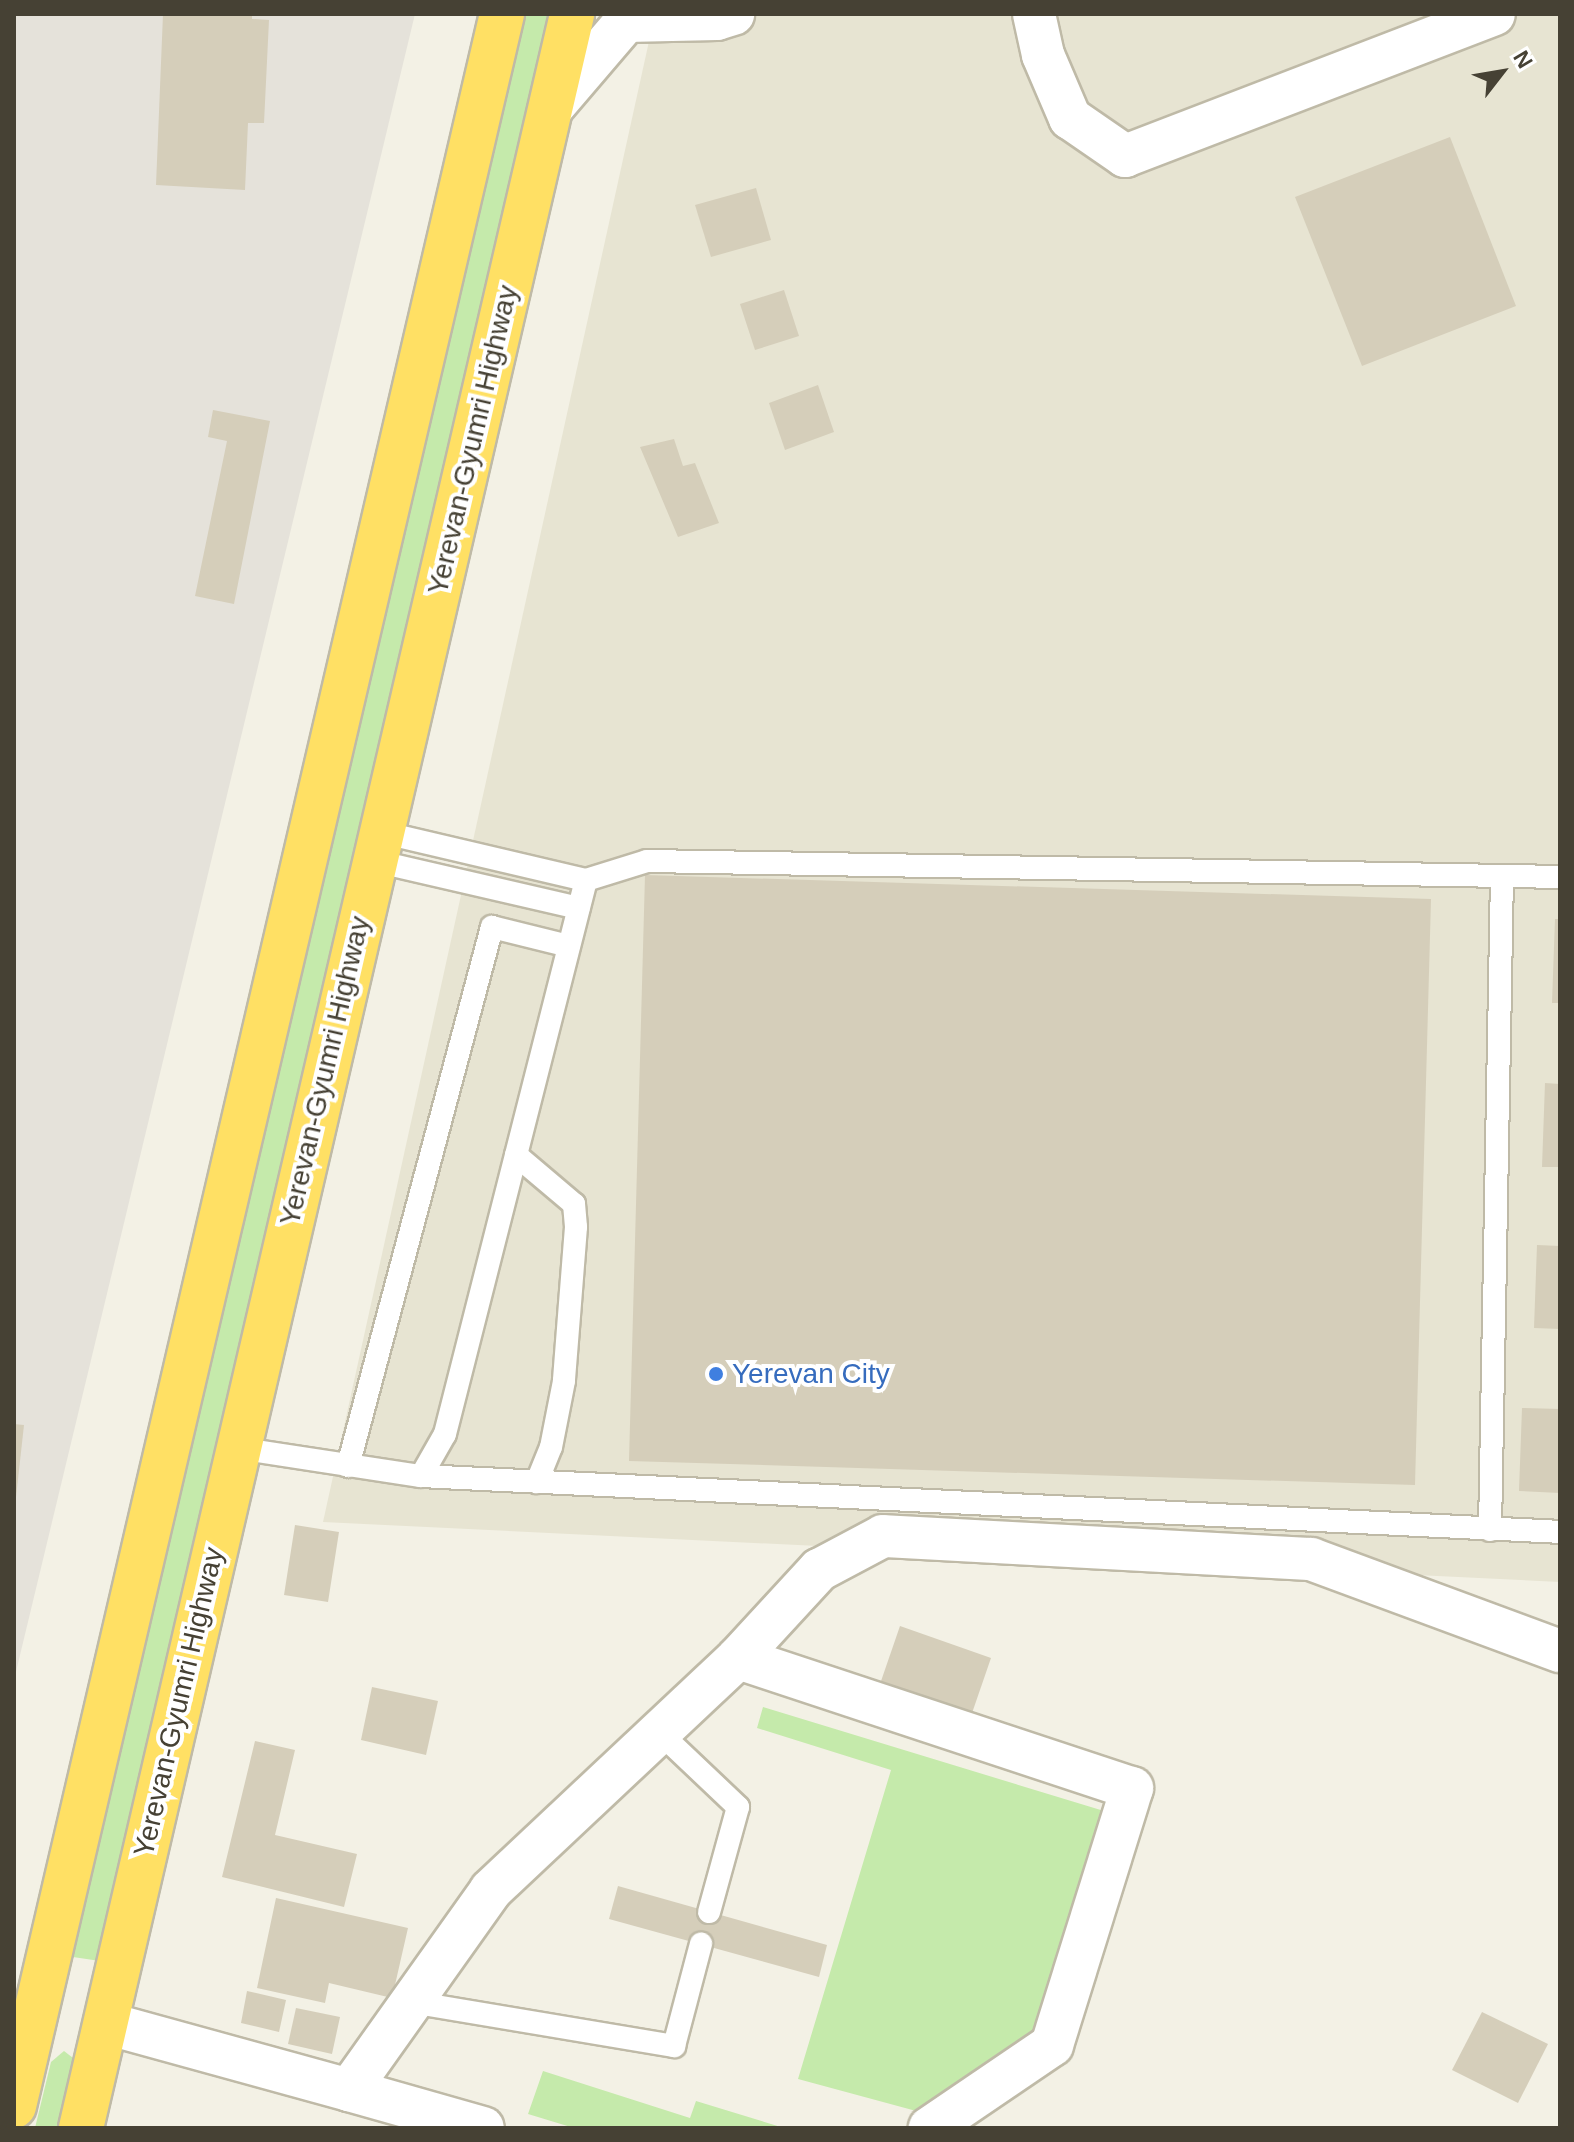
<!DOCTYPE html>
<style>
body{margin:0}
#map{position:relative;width:1574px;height:2142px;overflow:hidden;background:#f3f1e5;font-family:Helvetica,sans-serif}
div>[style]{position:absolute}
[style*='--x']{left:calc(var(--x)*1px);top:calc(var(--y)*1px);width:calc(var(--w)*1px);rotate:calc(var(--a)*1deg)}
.residential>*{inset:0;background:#e7e4d2}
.industrial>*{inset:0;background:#e5e2da}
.green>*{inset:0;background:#c5eaab}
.building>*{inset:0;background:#d5ceba}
.roads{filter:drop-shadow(2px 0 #bfbaa7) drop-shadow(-2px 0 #bfbaa7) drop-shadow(0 2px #bfbaa7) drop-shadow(0 -2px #bfbaa7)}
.lane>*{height:22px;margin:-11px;padding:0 11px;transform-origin:11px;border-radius:11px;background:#fff}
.street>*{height:42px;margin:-21px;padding:0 21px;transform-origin:21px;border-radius:21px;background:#fff}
.highway>*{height:44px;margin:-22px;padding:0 22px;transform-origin:22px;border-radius:22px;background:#ffe064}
.dots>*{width:22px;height:22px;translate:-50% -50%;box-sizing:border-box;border:4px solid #fff;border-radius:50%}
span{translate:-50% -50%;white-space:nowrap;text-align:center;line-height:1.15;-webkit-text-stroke:8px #fff;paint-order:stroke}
.street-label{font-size:28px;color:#464134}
.shop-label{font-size:28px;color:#366cbe}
.left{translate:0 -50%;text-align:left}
.frame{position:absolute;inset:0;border:16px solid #464134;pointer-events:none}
.north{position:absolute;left:1462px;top:32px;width:80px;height:80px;-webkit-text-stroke:6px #fff;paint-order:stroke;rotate:59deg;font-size:22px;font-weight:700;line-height:32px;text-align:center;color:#464134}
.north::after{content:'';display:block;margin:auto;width:28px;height:36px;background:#464134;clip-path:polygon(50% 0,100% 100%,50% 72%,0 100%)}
</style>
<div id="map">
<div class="residential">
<div style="clip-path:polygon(655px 14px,1560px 14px,1560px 1582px,323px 1522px)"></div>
</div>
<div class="industrial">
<div style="clip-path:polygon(14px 14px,415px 14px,14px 1680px)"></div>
</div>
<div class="green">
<div style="clip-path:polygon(526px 14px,553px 14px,100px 1961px,73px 1957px)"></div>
<div style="clip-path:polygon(763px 1707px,1104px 1811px,1026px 2051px,931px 2115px,798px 2079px,891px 1770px,757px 1728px)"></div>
<div style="clip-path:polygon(64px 2051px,77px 2061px,63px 2128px,35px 2128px,51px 2062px)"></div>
<div style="clip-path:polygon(543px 2071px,690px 2118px,696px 2101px,784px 2128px,574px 2128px,528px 2114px)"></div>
</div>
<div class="building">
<div style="clip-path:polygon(163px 14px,252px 14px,252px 19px,269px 20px,264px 123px,248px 123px,245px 190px,156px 185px)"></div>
<div style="clip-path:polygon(1450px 137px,1516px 306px,1362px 366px,1295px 197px)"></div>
<div style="clip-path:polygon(756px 188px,771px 240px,711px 257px,695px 205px)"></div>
<div style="clip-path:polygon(784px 290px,799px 336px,755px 350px,740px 304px)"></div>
<div style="clip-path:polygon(818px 385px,834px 432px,785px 450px,769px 403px)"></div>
<div style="clip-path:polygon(213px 410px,270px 421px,234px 604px,195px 596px,227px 441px,208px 437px)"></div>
<div style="clip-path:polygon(674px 439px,683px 466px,695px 463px,719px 523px,678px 537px,640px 447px)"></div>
<div style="clip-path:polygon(645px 875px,1431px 899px,1415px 1485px,629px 1461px)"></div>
<div style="clip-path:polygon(1555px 919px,1560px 919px,1560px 1003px,1552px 1003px)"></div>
<div style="clip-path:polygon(1545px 1083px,1560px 1084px,1560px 1167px,1542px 1167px)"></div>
<div style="clip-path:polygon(1537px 1245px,1560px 1246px,1560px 1329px,1534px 1328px)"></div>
<div style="clip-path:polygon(1522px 1408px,1560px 1409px,1560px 1493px,1519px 1491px)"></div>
<div style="clip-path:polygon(14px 1424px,24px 1425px,16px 1497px,14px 1497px)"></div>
<div style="clip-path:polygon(295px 1525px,339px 1532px,328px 1602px,284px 1595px)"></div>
<div style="clip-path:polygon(900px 1626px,991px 1658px,971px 1716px,880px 1684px)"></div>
<div style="clip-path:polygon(372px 1687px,438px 1701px,426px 1755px,361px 1740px)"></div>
<div style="clip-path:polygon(255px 1741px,295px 1750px,275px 1835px,357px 1854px,344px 1907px,222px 1877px)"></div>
<div style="clip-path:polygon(618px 1886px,827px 1945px,819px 1977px,609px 1919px)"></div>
<div style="clip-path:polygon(276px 1898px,408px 1928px,392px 1998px,329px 1983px,325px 2003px,257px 1988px)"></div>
<div style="clip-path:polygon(247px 1991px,286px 2000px,279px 2032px,241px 2023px)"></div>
<div style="clip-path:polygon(296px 2008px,340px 2017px,332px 2054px,288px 2044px)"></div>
<div style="clip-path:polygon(1482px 2012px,1548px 2044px,1518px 2103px,1452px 2070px)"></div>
</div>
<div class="roads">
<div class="lane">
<div style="--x:381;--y:832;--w:211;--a:13.2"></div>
<div style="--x:586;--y:880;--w:572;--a:104.28"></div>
<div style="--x:445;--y:1434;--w:48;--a:119.7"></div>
<div style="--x:375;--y:861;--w:209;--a:13"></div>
<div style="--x:586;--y:880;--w:64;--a:-17.3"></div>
<div style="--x:647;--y:861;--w:913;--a:1"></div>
<div style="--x:516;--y:1155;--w:76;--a:40.2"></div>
<div style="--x:574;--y:1204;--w:23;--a:85"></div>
<div style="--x:576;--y:1227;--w:154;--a:94.5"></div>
<div style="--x:564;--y:1381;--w:67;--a:101.1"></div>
<div style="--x:551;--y:1447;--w:38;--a:112"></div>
<div style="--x:237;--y:1448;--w:186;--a:8.7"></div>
<div style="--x:421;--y:1476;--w:1140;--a:2.81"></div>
<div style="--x:348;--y:1466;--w:558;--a:-75.04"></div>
<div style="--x:492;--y:927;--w:79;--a:13.9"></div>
<div style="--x:1490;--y:1530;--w:654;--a:-88.95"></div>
<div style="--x:659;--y:1732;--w:109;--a:43.5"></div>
<div style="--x:738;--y:1807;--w:109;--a:105.4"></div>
<div style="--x:411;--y:2002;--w:267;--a:9.5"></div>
<div style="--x:674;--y:2046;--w:106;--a:-75.2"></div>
</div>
<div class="street">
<div style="--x:1034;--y:14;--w:42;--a:77.6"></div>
<div style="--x:1043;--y:55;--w:69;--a:66.8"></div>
<div style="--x:1070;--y:118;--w:67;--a:34.6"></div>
<div style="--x:1125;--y:156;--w:395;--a:-21"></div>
<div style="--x:550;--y:110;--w:117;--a:-49.5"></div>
<div style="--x:626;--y:21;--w:91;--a:-1.3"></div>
<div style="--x:717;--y:19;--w:17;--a:-17"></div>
<div style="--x:738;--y:1658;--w:415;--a:18.3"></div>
<div style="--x:1132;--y:1788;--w:269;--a:107.3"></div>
<div style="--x:1052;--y:2045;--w:148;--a:145.8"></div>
<div style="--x:106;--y:2023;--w:252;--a:15.4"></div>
<div style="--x:349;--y:2090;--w:245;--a:-54.6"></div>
<div style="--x:491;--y:1890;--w:339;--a:-43.2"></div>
<div style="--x:738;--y:1658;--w:120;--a:-47.4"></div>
<div style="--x:819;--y:1570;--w:72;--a:-28"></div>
<div style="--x:883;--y:1536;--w:429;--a:3.1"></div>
<div style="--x:1311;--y:1559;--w:265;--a:20.3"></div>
<div style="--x:349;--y:2090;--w:139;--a:15.8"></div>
</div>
<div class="highway">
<div style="--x:14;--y:2106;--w:2148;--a:-76.87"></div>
<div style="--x:81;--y:2128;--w:2170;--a:-76.92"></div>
</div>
</div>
<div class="dots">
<div style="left:716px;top:1374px;background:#3f7fe0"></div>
</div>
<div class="street-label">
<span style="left:473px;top:440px;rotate:-77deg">Yerevan-Gyumri Highway</span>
<span style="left:325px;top:1071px;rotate:-77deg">Yerevan-Gyumri Highway</span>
<span style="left:179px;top:1702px;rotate:-77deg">Yerevan-Gyumri Highway</span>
</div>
<div class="shop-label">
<span class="left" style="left:732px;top:1374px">Yerevan City</span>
</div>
<div class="frame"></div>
<div class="north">N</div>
</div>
